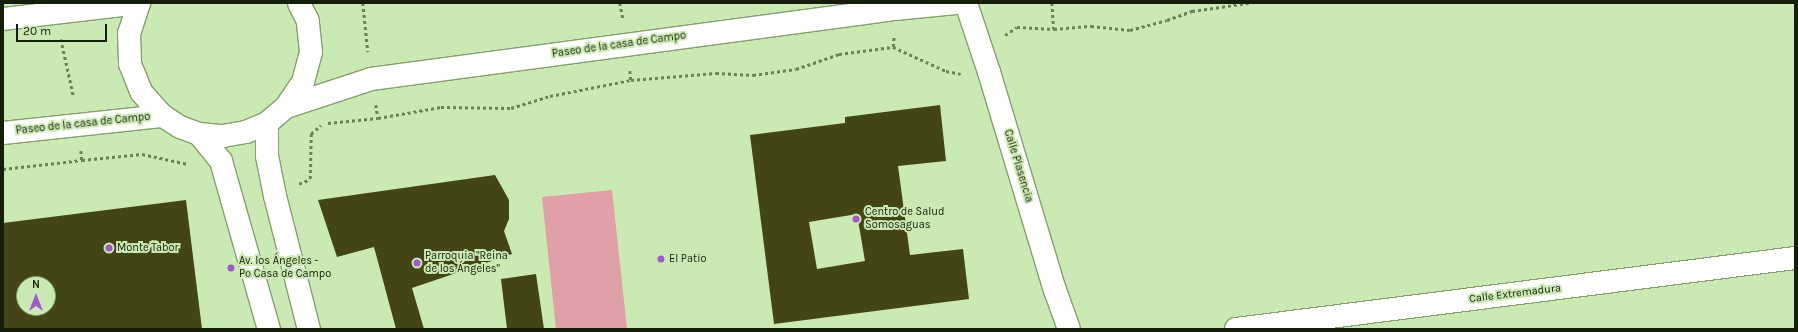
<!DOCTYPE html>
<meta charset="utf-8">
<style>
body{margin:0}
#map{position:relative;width:1798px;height:332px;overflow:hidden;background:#cbe9b3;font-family:Karla,sans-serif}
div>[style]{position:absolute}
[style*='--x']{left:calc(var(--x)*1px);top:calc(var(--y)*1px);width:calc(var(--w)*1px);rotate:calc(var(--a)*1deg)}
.green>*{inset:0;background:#e0a0a8}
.building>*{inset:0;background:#444514}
.path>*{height:2.5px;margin-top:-1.25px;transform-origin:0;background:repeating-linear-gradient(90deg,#6d805c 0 3px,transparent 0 6px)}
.roads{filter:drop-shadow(1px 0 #85a06d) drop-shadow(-1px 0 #85a06d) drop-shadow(0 1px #85a06d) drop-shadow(0 -1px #85a06d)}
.street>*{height:22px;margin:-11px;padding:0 11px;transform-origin:11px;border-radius:11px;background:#fff}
.dots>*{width:11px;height:11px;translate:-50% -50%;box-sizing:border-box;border:2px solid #cbe9b3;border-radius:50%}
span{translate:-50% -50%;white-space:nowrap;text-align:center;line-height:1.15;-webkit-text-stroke:4px #cbe9b3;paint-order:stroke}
.street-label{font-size:11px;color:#141e0a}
.poi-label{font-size:11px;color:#141e0a}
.left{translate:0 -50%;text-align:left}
.frame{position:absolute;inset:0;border:4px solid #141e0a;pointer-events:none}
.north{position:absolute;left:16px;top:276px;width:40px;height:40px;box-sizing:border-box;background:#cbe9b3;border:1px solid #82986f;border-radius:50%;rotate:0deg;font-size:11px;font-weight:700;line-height:16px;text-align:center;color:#141e0a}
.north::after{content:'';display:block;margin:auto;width:14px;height:18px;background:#a158cc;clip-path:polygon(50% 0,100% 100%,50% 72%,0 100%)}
.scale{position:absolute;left:16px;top:24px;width:91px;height:18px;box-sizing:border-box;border:2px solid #141e0a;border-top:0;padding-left:5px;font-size:12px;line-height:14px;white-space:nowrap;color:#141e0a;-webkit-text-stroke:3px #cbe9b3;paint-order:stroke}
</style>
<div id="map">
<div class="green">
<div style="clip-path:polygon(612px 190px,627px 329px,556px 329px,542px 197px)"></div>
</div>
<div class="building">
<div style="clip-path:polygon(evenodd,940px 105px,946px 161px,898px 166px,910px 255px,963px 249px,969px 299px,774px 324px,750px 135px,845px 123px,845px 117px,940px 105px,857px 214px,865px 261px,817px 269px,809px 222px,857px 214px)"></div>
<div style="clip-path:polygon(495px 175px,509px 200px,509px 219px,504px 231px,512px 254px,412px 288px,424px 329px,396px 329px,374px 247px,337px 257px,318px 200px)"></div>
<div style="clip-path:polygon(evenodd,186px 200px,202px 329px,3px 329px,3px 223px,186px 200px,24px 284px,48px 284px,48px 308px,24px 308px,24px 284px)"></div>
<div style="clip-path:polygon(536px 274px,544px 329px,507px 329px,501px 279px)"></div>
</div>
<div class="path">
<div style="--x:363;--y:3;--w:49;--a:84.2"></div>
<div style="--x:620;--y:3;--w:15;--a:79"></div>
<div style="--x:1052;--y:3;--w:26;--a:86"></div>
<div style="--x:1005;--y:35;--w:14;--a:-34"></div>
<div style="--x:1017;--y:27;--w:37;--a:3"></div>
<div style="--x:1054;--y:29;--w:37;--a:-5"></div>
<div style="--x:1091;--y:26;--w:39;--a:6"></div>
<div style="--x:1130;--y:30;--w:38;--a:-15"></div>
<div style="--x:1167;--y:20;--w:27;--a:-20"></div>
<div style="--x:1192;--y:11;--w:57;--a:-8.1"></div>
<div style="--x:61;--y:39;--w:60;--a:77.6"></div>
<div style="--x:893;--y:47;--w:12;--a:-85"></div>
<div style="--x:630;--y:71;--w:9;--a:84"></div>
<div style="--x:376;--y:105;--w:12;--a:81"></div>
<div style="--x:328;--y:123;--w:50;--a:-5.7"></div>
<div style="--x:378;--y:118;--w:64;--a:-9.9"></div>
<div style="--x:441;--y:107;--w:70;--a:0.8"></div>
<div style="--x:511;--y:108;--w:41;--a:-17.1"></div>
<div style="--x:550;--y:96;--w:83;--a:-11.2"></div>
<div style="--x:631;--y:80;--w:85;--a:-4.7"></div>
<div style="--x:716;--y:73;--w:37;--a:3"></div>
<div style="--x:753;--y:75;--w:43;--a:-7.9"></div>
<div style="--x:796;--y:69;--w:46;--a:-19.2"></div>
<div style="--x:839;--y:54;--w:54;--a:-7.4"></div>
<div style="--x:893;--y:47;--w:58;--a:24.4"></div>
<div style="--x:946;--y:71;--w:15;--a:11"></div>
<div style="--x:81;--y:151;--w:9;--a:84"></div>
<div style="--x:82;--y:160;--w:60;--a:-5.7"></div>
<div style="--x:142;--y:154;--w:47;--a:12.3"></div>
<div style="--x:3;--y:169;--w:80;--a:-6.5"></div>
<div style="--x:299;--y:184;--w:12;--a:-24"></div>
<div style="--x:310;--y:179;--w:45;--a:-88.7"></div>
<div style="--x:311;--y:134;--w:13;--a:-42"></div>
</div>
<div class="roads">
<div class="street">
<div style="--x:139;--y:3;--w:32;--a:108"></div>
<div style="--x:129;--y:33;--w:31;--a:88"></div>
<div style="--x:130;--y:64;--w:31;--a:68"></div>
<div style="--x:142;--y:93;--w:31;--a:48"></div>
<div style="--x:163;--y:116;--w:20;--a:33"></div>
<div style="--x:180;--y:127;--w:20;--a:20"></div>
<div style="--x:199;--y:134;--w:24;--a:5"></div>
<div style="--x:223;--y:136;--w:23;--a:-10"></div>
<div style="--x:246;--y:132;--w:23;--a:-23"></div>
<div style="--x:267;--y:123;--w:25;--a:-40"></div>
<div style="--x:286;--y:107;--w:30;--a:-56"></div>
<div style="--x:303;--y:82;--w:31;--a:-75"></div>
<div style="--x:311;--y:52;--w:31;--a:-96"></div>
<div style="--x:308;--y:21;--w:20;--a:-117"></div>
<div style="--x:966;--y:3;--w:73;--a:71.6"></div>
<div style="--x:989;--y:72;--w:228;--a:73.2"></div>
<div style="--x:1055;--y:290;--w:41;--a:70.3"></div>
<div style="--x:3;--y:19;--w:137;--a:-6.7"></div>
<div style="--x:286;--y:107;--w:89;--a:-18.2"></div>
<div style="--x:371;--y:79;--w:529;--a:-7.61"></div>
<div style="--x:895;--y:9;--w:61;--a:-5.6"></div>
<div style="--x:267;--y:123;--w:33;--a:90"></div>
<div style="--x:267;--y:156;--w:41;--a:78.7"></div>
<div style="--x:275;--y:196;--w:137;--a:75.7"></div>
<div style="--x:3;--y:133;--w:161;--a:-6.1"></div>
<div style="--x:199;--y:134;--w:35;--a:51"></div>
<div style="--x:221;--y:161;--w:175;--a:74.1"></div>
<div style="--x:1236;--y:329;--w:563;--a:-7.24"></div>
</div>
</div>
<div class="dots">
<div style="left:856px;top:219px;background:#a158cc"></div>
<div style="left:109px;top:248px;background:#a158cc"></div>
<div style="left:661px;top:259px;background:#a158cc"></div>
<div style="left:417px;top:263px;background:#a158cc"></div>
<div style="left:231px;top:268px;background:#a158cc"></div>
</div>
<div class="street-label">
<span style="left:619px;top:45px;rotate:-8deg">Paseo de la casa de Campo</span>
<span style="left:83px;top:124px;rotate:-6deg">Paseo de la casa de Campo</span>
<span style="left:1018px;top:166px;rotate:73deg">Calle Plasencia</span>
<span style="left:1515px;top:294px;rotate:-7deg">Calle Extremadura</span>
</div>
<div class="poi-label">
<span class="left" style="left:865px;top:219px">Centro de Salud<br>Somosaguas</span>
<span class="left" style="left:117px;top:248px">Monte Tabor</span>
<span class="left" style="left:425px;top:263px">Parroquia "Reina<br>de los Ángeles"</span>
<span class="left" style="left:669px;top:259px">El Patio</span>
<span class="left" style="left:239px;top:268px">Av. los Ángeles -<br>Pº Casa de Campo</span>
</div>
<div class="frame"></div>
<div class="north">N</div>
<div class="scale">20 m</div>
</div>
